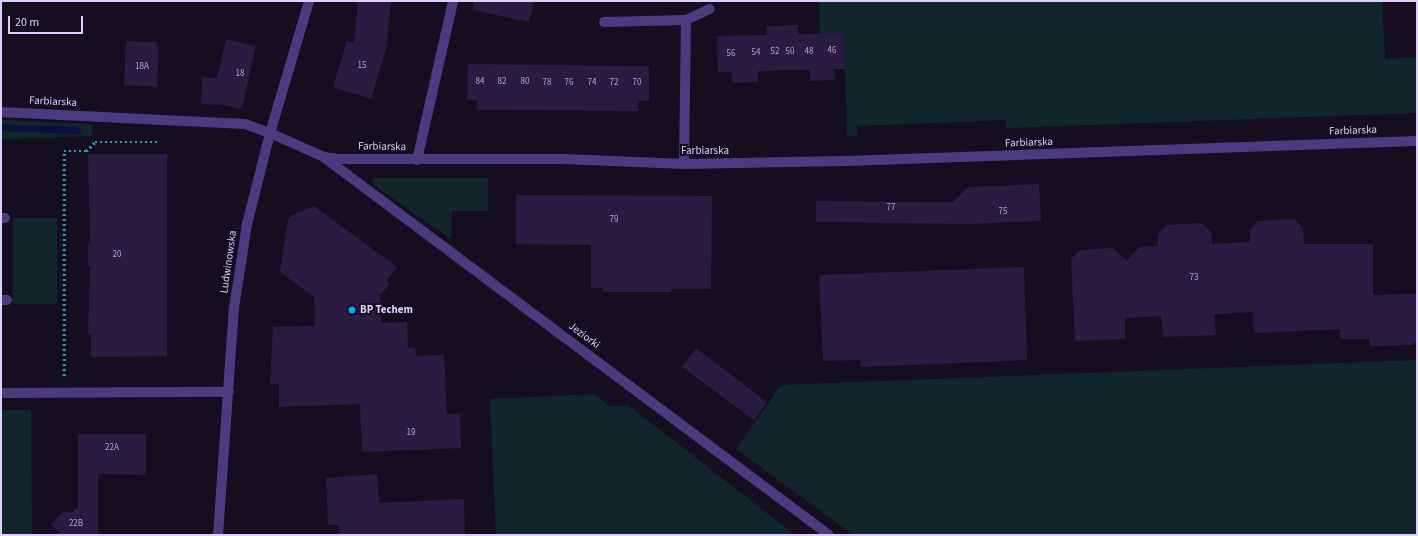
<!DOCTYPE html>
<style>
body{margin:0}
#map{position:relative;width:1418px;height:536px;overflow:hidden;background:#150e21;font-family:"Source Sans 3",sans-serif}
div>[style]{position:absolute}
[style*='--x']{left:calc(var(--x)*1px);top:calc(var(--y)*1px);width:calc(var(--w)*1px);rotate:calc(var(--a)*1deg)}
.green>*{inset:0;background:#11262b}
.stream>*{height:7px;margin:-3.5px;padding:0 3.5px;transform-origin:3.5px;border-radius:3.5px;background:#0a113d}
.building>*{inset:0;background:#2b1a42}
.path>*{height:2.5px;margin-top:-1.25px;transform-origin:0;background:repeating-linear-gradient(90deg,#319bb0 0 2px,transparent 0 5px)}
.minor>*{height:10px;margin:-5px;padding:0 5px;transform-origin:5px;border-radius:5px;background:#4c3a7f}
.dots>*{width:11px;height:11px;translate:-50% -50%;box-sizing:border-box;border:2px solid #150e21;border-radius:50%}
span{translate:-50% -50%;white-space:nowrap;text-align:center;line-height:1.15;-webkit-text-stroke:4px #150e21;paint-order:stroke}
.number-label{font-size:9px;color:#b2a2cf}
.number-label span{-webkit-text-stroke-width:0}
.street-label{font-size:11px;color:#dfcffe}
.poi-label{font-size:11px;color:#dfcffe;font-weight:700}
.left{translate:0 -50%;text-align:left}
.frame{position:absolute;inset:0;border:2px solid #dfcffe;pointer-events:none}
.scale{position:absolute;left:8px;top:16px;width:75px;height:18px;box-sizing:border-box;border:2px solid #dfcffe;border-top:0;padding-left:5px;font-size:12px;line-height:14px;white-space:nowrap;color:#dfcffe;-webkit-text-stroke:3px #150e21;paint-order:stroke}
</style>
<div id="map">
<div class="green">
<div style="clip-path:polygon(819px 1px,1382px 1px,1385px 59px,1417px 57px,1417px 113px,1006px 128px,1006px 120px,857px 126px,857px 136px,847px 136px,844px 34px,820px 34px)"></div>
<div style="clip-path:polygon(1px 120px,92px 124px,92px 136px,1px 139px)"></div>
<div style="clip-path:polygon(373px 178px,488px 178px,488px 211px,452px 211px,451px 239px,378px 188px,372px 183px)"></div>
<div style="clip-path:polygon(13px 218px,57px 218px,57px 304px,13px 304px)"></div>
<div style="clip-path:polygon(1417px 360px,1417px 535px,853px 535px,736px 449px,781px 385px)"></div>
<div style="clip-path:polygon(594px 394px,610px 407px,628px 405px,795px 535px,496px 535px,490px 399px)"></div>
<div style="clip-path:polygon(1px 410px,31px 410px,32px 535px,1px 535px)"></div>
</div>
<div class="stream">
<div style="--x:1;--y:127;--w:76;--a:2.3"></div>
</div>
<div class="building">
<div style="clip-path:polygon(358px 1px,391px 1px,386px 49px,371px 99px,333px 87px,347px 41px,354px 43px)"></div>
<div style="clip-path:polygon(474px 1px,534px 1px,529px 22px,473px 10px)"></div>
<div style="clip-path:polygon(798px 25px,798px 34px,844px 33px,845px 69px,834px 69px,835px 80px,810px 81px,810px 70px,758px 71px,758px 82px,732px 83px,732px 72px,718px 72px,717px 36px,767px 35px,766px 26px)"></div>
<div style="clip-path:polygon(226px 39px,256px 46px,242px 109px,223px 105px,201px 104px,202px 77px,217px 78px)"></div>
<div style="clip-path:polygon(126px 41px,157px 42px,157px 49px,159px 49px,157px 87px,124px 85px)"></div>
<div style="clip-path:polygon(468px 64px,649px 66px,649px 101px,638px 101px,638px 111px,477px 110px,477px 100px,467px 100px)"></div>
<div style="clip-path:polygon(88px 154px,167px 154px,167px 356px,91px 357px,91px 334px,88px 334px,90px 266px,88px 266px,88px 244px,90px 243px)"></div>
<div style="clip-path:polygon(1039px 184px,1041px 221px,966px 224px,816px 222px,816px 201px,953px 202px,968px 187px)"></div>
<div style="clip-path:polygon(516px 195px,712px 196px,711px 289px,671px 289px,671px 292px,603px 292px,603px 288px,591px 288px,591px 245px,516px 244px)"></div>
<div style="clip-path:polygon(314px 206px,397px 267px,387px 281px,389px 285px,380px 295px,381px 323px,407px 322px,408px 348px,415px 348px,416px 356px,444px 355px,447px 414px,460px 414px,461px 448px,362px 452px,360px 404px,279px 407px,279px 384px,270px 384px,273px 327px,315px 326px,314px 297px,280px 272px,288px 220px,292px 215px)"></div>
<div style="clip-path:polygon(1294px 219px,1303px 228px,1304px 244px,1373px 244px,1373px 295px,1417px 294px,1417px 343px,1413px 343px,1414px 345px,1370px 346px,1370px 339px,1340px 339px,1340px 329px,1254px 333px,1253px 312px,1214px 314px,1216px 335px,1163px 337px,1161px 316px,1125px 318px,1125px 339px,1075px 341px,1071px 259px,1080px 250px,1113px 248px,1127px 261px,1139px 247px,1158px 246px,1158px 234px,1167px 225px,1201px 223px,1211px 232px,1212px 244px,1250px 242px,1250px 230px,1258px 221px)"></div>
<div style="clip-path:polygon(1024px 267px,1027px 360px,861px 367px,860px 360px,823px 361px,819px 275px)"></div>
<div style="clip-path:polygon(696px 348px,767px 402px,754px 420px,682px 367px)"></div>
<div style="clip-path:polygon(78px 434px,146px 434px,146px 475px,98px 474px,98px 535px,62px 535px,51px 525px,63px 512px,74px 512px,74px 509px,78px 509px)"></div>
<div style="clip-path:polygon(377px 474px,379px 503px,464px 499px,465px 535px,339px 535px,339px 525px,328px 525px,326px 478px)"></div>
</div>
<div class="path">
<div style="--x:64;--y:376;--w:225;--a:-90"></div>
<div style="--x:64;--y:151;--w:22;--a:0"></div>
<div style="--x:86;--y:151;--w:13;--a:-45"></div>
<div style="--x:95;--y:142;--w:64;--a:0"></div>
</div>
<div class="minor">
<div style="--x:686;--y:20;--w:26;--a:-25"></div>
<div style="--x:604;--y:22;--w:82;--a:-1.4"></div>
<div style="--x:686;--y:20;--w:144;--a:90.8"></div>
<div style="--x:1;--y:112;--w:244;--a:2.8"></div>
<div style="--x:245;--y:124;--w:27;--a:20"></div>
<div style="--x:270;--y:133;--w:59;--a:24"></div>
<div style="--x:324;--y:157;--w:15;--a:8"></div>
<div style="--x:339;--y:159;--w:225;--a:0"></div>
<div style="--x:564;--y:159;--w:120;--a:2.4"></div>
<div style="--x:684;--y:164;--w:162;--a:-1.1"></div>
<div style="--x:846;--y:161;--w:571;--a:-2.01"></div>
<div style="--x:325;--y:158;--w:629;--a:36.8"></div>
<div style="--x:417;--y:160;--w:163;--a:-77.2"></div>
<div style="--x:1;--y:218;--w:4;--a:0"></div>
<div style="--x:1;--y:300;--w:6;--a:0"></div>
<div style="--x:1;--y:393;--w:228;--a:-0.3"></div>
<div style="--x:218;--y:535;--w:228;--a:-86"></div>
<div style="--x:234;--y:308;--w:85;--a:-81.2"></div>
<div style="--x:247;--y:224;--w:94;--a:-75.8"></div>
<div style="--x:270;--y:133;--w:138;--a:-73.5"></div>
</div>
<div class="dots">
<div style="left:352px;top:310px;background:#06a6f3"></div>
</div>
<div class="number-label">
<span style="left:832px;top:51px">46</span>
<span style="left:775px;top:52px">52</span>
<span style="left:790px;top:52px">50</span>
<span style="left:809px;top:52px">48</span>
<span style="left:756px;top:53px">54</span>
<span style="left:731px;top:54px">56</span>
<span style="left:362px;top:66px">15</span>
<span style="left:142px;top:67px">18A</span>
<span style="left:240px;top:74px">18</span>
<span style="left:480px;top:82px">84</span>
<span style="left:502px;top:82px">82</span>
<span style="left:525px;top:82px">80</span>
<span style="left:547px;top:83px">78</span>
<span style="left:569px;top:83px">76</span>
<span style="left:592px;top:83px">74</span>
<span style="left:614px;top:83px">72</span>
<span style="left:637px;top:83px">70</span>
<span style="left:891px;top:208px">77</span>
<span style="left:1003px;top:212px">75</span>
<span style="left:614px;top:220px">79</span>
<span style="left:117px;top:255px">20</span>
<span style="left:1194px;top:278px">73</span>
<span style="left:411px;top:433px">19</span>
<span style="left:112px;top:448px">22A</span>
<span style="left:76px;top:524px">22B</span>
</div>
<div class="street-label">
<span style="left:53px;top:102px;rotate:3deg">Farbiarska</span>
<span style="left:1353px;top:131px;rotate:-2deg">Farbiarska</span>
<span style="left:1029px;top:143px;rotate:-2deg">Farbiarska</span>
<span style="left:382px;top:147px;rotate:1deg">Farbiarska</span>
<span style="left:705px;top:151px">Farbiarska</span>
<span style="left:229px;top:262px;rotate:-82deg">Ludwinowska</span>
<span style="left:584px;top:336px;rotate:37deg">Jeziorki</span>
</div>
<div class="poi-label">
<span class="left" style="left:360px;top:310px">BP Techem</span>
</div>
<div class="frame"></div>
<div class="scale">20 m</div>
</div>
